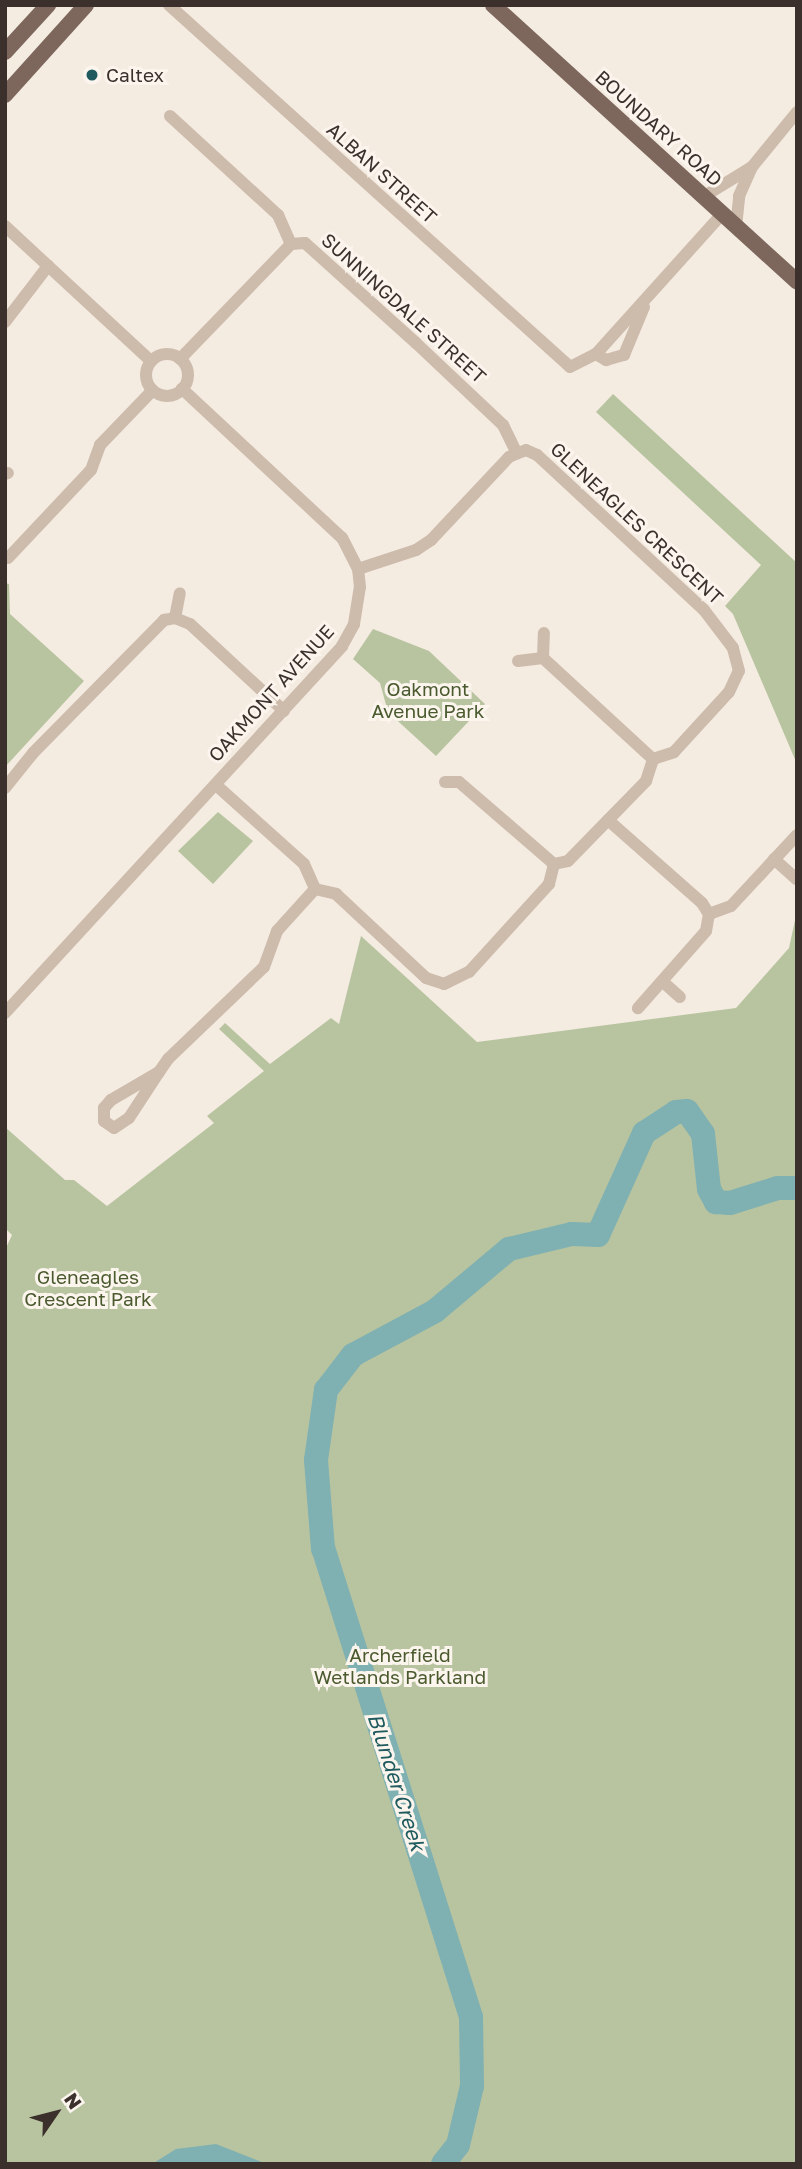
<!DOCTYPE html>
<style>
body{margin:0}
#map{position:relative;width:802px;height:2169px;overflow:hidden;background:#f4ebe1;font-family:"Golos Text",sans-serif}
div>[style]{position:absolute}
[style*='--x']{left:calc(var(--x)*1px);top:calc(var(--y)*1px);width:calc(var(--w)*1px);rotate:calc(var(--a)*1deg)}
.green>*{inset:0;background:#b8c4a0}
.water>*{inset:0;background:#7fb0b2}
.river>*{height:24px;margin:-12px;padding:0 12px;transform-origin:12px;border-radius:12px;background:#7fb0b2}
.minor>*{height:12px;margin:-6px;padding:0 6px;transform-origin:6px;border-radius:6px;background:#cdbbac}
.minor>.ring{margin:-6px;padding:0;box-sizing:content-box;background:none;border:12px solid #cdbbac;border-radius:50%}
.major>*{height:16px;margin:-8px;padding:0 8px;transform-origin:8px;border-radius:8px;background:#7d675c}
.dots>*{width:19px;height:19px;translate:-50% -50%;box-sizing:border-box;border:4px solid #fbf5ee;border-radius:50%}
span{translate:-50% -50%;white-space:nowrap;text-align:center;line-height:1.15;-webkit-text-stroke:6px #fbf5ee;paint-order:stroke}
.poi-label{font-size:19px;color:#3b302b}
.left{translate:0 -50%;text-align:left}
.street-label{font-size:19px;color:#3b302b}
.park-label{font-size:19px;color:#4a5a2e}
.water-label{font-size:21px;color:#1f5a5e;font-style:italic}
.frame{position:absolute;inset:0;border:7px solid #3b302b;pointer-events:none}
.north{position:absolute;left:21px;top:2078px;width:70px;height:70px;-webkit-text-stroke:5px #fbf5ee;paint-order:stroke;rotate:55deg;font-size:19px;font-weight:700;line-height:28px;text-align:center;color:#3b302b}
.north::after{content:'';display:block;margin:auto;width:24px;height:32px;background:#3b302b;clip-path:polygon(50% 0,100% 100%,50% 72%,0 100%)}
</style>
<div id="map">
<div class="green">
<div style="clip-path:polygon(613px 394px,797px 563px,797px 764px,733px 614px,725px 606px,761px 565px,596px 412px)"></div>
<div style="clip-path:polygon(5px 583px,9px 584px,10px 614px,84px 681px,5px 767px)"></div>
<div style="clip-path:polygon(373px 629px,429px 651px,485px 704px,436px 756px,388px 712px,380px 683px,353px 659px)"></div>
<div style="clip-path:polygon(218px 812px,253px 841px,213px 884px,178px 851px)"></div>
<div style="clip-path:polygon(797px 911px,797px 2164px,5px 2164px,5px 1250px,12px 1235px,5px 1228px,5px 1127px,65px 1180px,74px 1180px,107px 1206px,214px 1123px,207px 1116px,264px 1071px,219px 1029px,225px 1023px,270px 1064px,331px 1018px,339px 1024px,361px 936px,477px 1042px,736px 1008px,789px 948px)"></div>
</div>
<div class="water">
<div style="clip-path:polygon(216px 2144px,267px 2164px,152px 2164px,176px 2149px)"></div>
</div>
<div class="river">
<div style="--x:443;--y:2164;--w:24;--a:-52"></div>
<div style="--x:458;--y:2145;--w:61;--a:-76.7"></div>
<div style="--x:472;--y:2086;--w:69;--a:-90.8"></div>
<div style="--x:471;--y:2017;--w:491;--a:-107.5"></div>
<div style="--x:323;--y:1549;--w:89;--a:-94.5"></div>
<div style="--x:316;--y:1460;--w:71;--a:-81.9"></div>
<div style="--x:326;--y:1390;--w:44;--a:-52.4"></div>
<div style="--x:353;--y:1355;--w:93;--a:-28.2"></div>
<div style="--x:435;--y:1311;--w:97;--a:-40"></div>
<div style="--x:509;--y:1249;--w:65;--a:-13.4"></div>
<div style="--x:572;--y:1234;--w:26;--a:2"></div>
<div style="--x:598;--y:1235;--w:112;--a:-65.7"></div>
<div style="--x:644;--y:1133;--w:38;--a:-33"></div>
<div style="--x:676;--y:1112;--w:11;--a:-5"></div>
<div style="--x:687;--y:1111;--w:28;--a:55"></div>
<div style="--x:703;--y:1134;--w:55;--a:83.8"></div>
<div style="--x:709;--y:1189;--w:15;--a:62"></div>
<div style="--x:716;--y:1202;--w:14;--a:4"></div>
<div style="--x:730;--y:1203;--w:50;--a:-17.4"></div>
<div style="--x:778;--y:1188;--w:19;--a:0"></div>
</div>
<div class="minor">
<div style="--x:169;--y:5;--w:540;--a:42.07"></div>
<div style="--x:570;--y:367;--w:29;--a:-27"></div>
<div style="--x:596;--y:354;--w:188;--a:-48"></div>
<div style="--x:170;--y:116;--w:147;--a:42.5"></div>
<div style="--x:278;--y:215;--w:32;--a:66"></div>
<div style="--x:703;--y:197;--w:57;--a:-31.5"></div>
<div style="--x:752;--y:167;--w:71;--a:-50.7"></div>
<div style="--x:5;--y:226;--w:199;--a:42.8"></div>
<div style="--x:736;--y:227;--w:31;--a:-84"></div>
<div style="--x:739;--y:196;--w:32;--a:-66"></div>
<div style="--x:291;--y:244;--w:14;--a:-4"></div>
<div style="--x:305;--y:243;--w:149;--a:42"></div>
<div style="--x:416;--y:343;--w:120;--a:43.3"></div>
<div style="--x:503;--y:425;--w:30;--a:64"></div>
<div style="--x:5;--y:322;--w:71;--a:-52.5"></div>
<div style="--x:596;--y:354;--w:12;--a:31"></div>
<div style="--x:606;--y:360;--w:19;--a:-16"></div>
<div style="--x:624;--y:355;--w:52;--a:-67.4"></div>
<div class="ring" style="left:146px;top:354px;width:30px;height:30px"></div>
<div style="--x:180;--y:359;--w:160;--a:-46"></div>
<div style="--x:5;--y:474;--w:3;--a:-18"></div>
<div style="--x:8;--y:558;--w:121;--a:-46.7"></div>
<div style="--x:91;--y:470;--w:27;--a:-70"></div>
<div style="--x:100;--y:445;--w:76;--a:-46.1"></div>
<div style="--x:175;--y:618;--w:25;--a:-79"></div>
<div style="--x:543;--y:658;--w:149;--a:42.6"></div>
<div style="--x:518;--y:661;--w:25;--a:-7"></div>
<div style="--x:543;--y:658;--w:25;--a:-88"></div>
<div style="--x:445;--y:782;--w:14;--a:0"></div>
<div style="--x:459;--y:782;--w:125;--a:40.8"></div>
<div style="--x:216;--y:785;--w:118;--a:41.9"></div>
<div style="--x:304;--y:864;--w:27;--a:66"></div>
<div style="--x:315;--y:889;--w:22;--a:13"></div>
<div style="--x:336;--y:894;--w:123;--a:43"></div>
<div style="--x:426;--y:978;--w:19;--a:18"></div>
<div style="--x:444;--y:984;--w:28;--a:-26"></div>
<div style="--x:469;--y:972;--w:119;--a:-47.7"></div>
<div style="--x:549;--y:884;--w:21;--a:-76"></div>
<div style="--x:554;--y:864;--w:14;--a:-12"></div>
<div style="--x:568;--y:861;--w:112;--a:-45.7"></div>
<div style="--x:646;--y:781;--w:23;--a:-72"></div>
<div style="--x:653;--y:759;--w:22;--a:-18"></div>
<div style="--x:674;--y:752;--w:81;--a:-47.5"></div>
<div style="--x:729;--y:692;--w:23;--a:-65"></div>
<div style="--x:739;--y:671;--w:24;--a:-105"></div>
<div style="--x:733;--y:648;--w:48;--a:-127.3"></div>
<div style="--x:704;--y:610;--w:228;--a:-137.1"></div>
<div style="--x:537;--y:455;--w:12;--a:-156"></div>
<div style="--x:526;--y:450;--w:18;--a:158"></div>
<div style="--x:509;--y:457;--w:114;--a:133.2"></div>
<div style="--x:431;--y:540;--w:18;--a:146"></div>
<div style="--x:416;--y:550;--w:61;--a:161.9"></div>
<div style="--x:5;--y:788;--w:45;--a:-51.3"></div>
<div style="--x:33;--y:753;--w:187;--a:-45.4"></div>
<div style="--x:164;--y:620;--w:11;--a:-10"></div>
<div style="--x:175;--y:618;--w:16;--a:22"></div>
<div style="--x:190;--y:624;--w:128;--a:42.8"></div>
<div style="--x:608;--y:820;--w:125;--a:41.4"></div>
<div style="--x:702;--y:903;--w:13;--a:58"></div>
<div style="--x:709;--y:914;--w:17;--a:100"></div>
<div style="--x:706;--y:931;--w:103;--a:131.4"></div>
<div style="--x:774;--y:859;--w:30;--a:42"></div>
<div style="--x:709;--y:914;--w:23;--a:-20"></div>
<div style="--x:731;--y:906;--w:97;--a:-47.1"></div>
<div style="--x:662;--y:981;--w:24;--a:42"></div>
<div style="--x:5;--y:1013;--w:498;--a:-47.4"></div>
<div style="--x:342;--y:646;--w:25;--a:-61"></div>
<div style="--x:354;--y:624;--w:37;--a:-81"></div>
<div style="--x:360;--y:587;--w:18;--a:-96"></div>
<div style="--x:358;--y:569;--w:35;--a:-117"></div>
<div style="--x:342;--y:538;--w:219;--a:-137"></div>
<div style="--x:159;--y:1072;--w:56;--a:149.7"></div>
<div style="--x:111;--y:1100;--w:11;--a:131"></div>
<div style="--x:104;--y:1108;--w:13;--a:90"></div>
<div style="--x:104;--y:1121;--w:12;--a:35"></div>
<div style="--x:114;--y:1128;--w:18;--a:-34"></div>
<div style="--x:129;--y:1118;--w:55;--a:-56.9"></div>
<div style="--x:159;--y:1072;--w:16;--a:-55"></div>
<div style="--x:168;--y:1059;--w:133;--a:-43.8"></div>
<div style="--x:264;--y:967;--w:38;--a:-70"></div>
<div style="--x:277;--y:931;--w:57;--a:-47.9"></div>
</div>
<div class="major">
<div style="--x:493;--y:5;--w:411;--a:42.3"></div>
<div style="--x:5;--y:52;--w:64;--a:-47.5"></div>
<div style="--x:5;--y:95;--w:121;--a:-48"></div>
</div>
<div class="dots">
<div style="left:92px;top:75px;background:#1f5a5e"></div>
</div>
<div class="poi-label">
<span class="left" style="left:106px;top:75px">Caltex</span>
</div>
<div class="street-label">
<span style="left:659px;top:128px;rotate:42deg">BOUNDARY ROAD</span>
<span style="left:382px;top:173px;rotate:42deg">ALBAN STREET</span>
<span style="left:404px;top:308px;rotate:42deg">SUNNINGDALE STREET</span>
<span style="left:637px;top:523px;rotate:43deg">GLENEAGLES CRESCENT</span>
<span style="left:271px;top:693px;rotate:-48deg">OAKMONT AVENUE</span>
</div>
<div class="park-label">
<span style="left:428px;top:700px">Oakmont<br>Avenue Park</span>
<span style="left:88px;top:1288px">Gleneagles<br>Crescent Park</span>
<span style="left:400px;top:1666px">Archerfield<br>Wetlands Parkland</span>
</div>
<div class="water-label">
<span style="left:397px;top:1782px;rotate:72deg">Blunder Creek</span>
</div>
<div class="frame"></div>
<div class="north">N</div>
</div>
